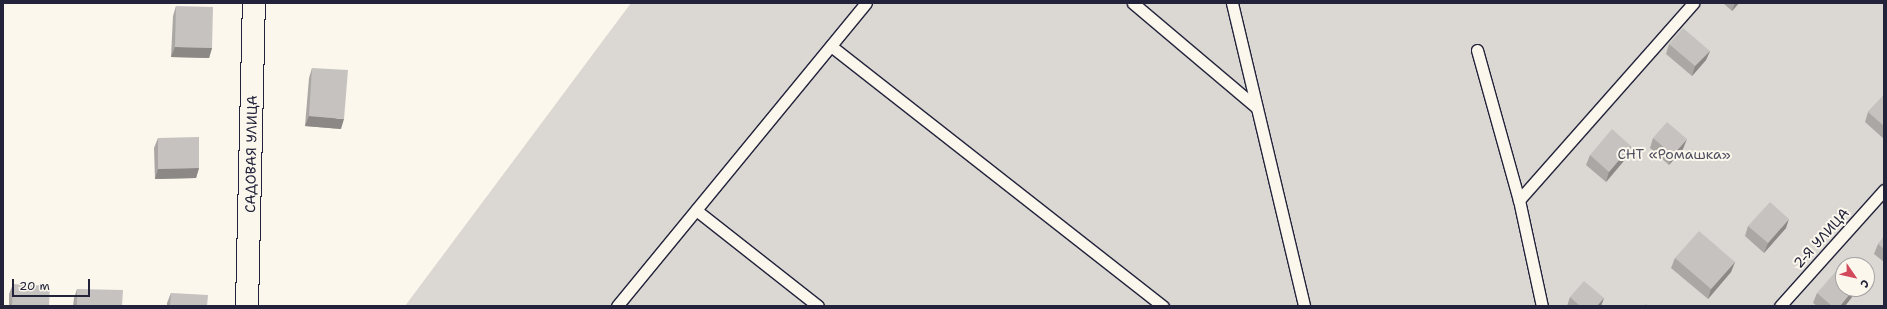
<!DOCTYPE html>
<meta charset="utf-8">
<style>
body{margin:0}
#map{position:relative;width:1887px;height:309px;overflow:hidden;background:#fbf7ec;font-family:"Shantell Sans",sans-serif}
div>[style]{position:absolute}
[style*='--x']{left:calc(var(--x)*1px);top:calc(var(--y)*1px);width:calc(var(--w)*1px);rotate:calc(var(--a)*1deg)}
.green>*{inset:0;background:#dbd8d3}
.roads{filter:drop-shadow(1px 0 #22223b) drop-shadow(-1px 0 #22223b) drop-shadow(0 1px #22223b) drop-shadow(0 -1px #22223b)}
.service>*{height:11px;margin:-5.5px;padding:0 5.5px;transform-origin:5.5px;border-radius:5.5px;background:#fbf7ec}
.minor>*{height:22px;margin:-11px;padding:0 11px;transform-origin:11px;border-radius:11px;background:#fbf7ec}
.wall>*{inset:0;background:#aaa7a5}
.shaded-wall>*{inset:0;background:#8b8886}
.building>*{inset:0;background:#c6c2c0}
span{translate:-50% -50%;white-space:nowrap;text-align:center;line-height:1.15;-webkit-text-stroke:4px #fbf7ec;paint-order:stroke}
.street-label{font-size:14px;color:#22223b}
.park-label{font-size:14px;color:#505061}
.frame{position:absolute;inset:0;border:4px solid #22223b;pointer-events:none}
.north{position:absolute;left:1835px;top:257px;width:40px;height:40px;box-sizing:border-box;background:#fbf7ec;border:1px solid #a4a2a5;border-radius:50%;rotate:124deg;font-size:11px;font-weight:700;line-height:16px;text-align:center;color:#22223b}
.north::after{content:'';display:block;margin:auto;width:14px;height:18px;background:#d1495b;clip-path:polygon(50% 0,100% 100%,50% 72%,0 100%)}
.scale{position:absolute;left:12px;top:279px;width:78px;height:18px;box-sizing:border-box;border:2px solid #22223b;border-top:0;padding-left:5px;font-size:12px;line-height:14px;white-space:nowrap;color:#22223b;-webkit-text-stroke:3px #fbf7ec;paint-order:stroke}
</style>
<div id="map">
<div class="green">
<div style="clip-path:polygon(evenodd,631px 3px,1884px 3px,1884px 306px,405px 306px,631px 3px,1843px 265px,1867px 265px,1867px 289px,1843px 289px,1843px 265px)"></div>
</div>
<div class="roads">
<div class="service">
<div style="--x:1133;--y:3;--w:161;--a:40.2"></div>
<div style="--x:1232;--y:3;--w:311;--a:76.6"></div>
<div style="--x:831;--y:46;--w:422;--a:38.1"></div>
<div style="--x:1477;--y:50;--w:156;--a:74.4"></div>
<div style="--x:1519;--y:200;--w:108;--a:77.8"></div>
<div style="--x:1519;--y:200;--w:263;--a:-48.5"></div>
<div style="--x:696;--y:210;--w:155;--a:38.2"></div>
<div style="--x:617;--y:306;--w:392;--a:-50.6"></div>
<div style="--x:1780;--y:306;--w:156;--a:-48.1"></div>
</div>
<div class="minor">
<div style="--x:247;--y:306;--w:303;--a:-88.7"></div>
</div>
</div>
<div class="wall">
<div style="clip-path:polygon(1723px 3px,1739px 3px,1732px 11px)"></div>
<div style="clip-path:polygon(176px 6px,212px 48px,209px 58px,171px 57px,173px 16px)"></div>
<div style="clip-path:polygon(1669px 44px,1710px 51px,1706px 60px,1692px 76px,1666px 54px)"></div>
<div style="clip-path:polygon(312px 68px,341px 129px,305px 126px,309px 78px)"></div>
<div style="clip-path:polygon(1884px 95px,1884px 139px,1865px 122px,1868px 112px)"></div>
<div style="clip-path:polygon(158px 138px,199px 168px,196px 178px,155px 179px,154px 148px)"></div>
<div style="clip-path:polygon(1653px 138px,1683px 149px,1669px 165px,1650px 148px)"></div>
<div style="clip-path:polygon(1631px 146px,1628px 156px,1606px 182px,1586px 165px,1590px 155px)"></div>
<div style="clip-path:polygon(1748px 226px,1786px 228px,1764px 253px,1745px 236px)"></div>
<div style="clip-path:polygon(1884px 237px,1884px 262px,1874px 254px,1878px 244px)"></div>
<div style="clip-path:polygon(1675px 258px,1735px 262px,1731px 272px,1708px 299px,1671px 268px)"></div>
<div style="clip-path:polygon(13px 284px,49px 306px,9px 306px,9px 294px)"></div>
<div style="clip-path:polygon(77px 289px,122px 306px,73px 306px,74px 298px)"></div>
<div style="clip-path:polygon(1843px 289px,1855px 289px,1852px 297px,1845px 306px,1817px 306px,1813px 303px,1817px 293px)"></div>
<div style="clip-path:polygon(171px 293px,207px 306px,167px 306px,167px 303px)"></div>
<div style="clip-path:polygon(1570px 297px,1604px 298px,1601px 306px,1567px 306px)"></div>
</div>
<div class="shaded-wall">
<div style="clip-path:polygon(1735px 3px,1739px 3px,1732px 11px)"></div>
<div style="clip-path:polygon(175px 47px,212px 48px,209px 58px,171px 57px)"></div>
<div style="clip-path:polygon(1710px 51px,1706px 60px,1692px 76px,1695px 66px)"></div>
<div style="clip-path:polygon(309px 116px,344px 119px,341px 129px,305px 126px)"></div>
<div style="clip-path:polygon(1687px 139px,1683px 149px,1669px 165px,1673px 155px)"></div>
<div style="clip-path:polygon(1631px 146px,1628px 156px,1606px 182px,1609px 172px)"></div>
<div style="clip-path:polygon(199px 168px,196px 178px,155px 179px,158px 169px)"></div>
<div style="clip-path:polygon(1789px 219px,1786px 228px,1764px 253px,1768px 243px)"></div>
<div style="clip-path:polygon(1735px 262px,1731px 272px,1708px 299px,1711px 289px)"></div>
<div style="clip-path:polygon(1854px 289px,1855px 289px,1852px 297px,1845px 306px,1840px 306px)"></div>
<div style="clip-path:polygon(1604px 298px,1601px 306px,1597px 306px)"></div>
</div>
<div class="building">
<div style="clip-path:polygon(176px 6px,213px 7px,212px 48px,175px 47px)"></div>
<div style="clip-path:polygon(1683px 28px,1710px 51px,1695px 66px,1669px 44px)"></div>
<div style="clip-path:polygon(312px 68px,348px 70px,344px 119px,309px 116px)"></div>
<div style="clip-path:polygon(1884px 95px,1884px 126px,1868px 112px)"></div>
<div style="clip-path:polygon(1667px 122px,1687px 139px,1673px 155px,1653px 138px)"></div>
<div style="clip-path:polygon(1612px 129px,1631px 146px,1609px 172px,1590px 155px)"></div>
<div style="clip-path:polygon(199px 137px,199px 168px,158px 169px,158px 138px)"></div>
<div style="clip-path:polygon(1770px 202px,1789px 219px,1768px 243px,1748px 226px)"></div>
<div style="clip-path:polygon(1699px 231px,1735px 262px,1711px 289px,1675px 258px)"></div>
<div style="clip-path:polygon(1884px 237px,1884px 249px,1878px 244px)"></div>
<div style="clip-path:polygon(1837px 270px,1843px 276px,1843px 289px,1854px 289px,1840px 306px,1832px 306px,1817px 293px)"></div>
<div style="clip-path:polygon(1584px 281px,1604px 298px,1597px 306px,1580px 306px,1570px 297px)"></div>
<div style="clip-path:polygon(13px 284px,50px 286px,49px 306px,12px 306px)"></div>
<div style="clip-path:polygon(77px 289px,123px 290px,122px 306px,77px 306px)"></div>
<div style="clip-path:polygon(171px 293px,208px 295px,207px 306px,170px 306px)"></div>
<div style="clip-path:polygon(1646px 304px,1648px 306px,1643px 306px)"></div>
</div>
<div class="street-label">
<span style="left:251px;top:154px;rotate:-89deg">САДОВАЯ УЛИЦА</span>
<span style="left:1821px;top:238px;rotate:-48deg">2-Я УЛИЦА</span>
</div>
<div class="park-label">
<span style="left:1674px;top:154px">СНТ «Ромашка»</span>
</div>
<div class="frame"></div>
<div class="north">С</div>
<div class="scale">20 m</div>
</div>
